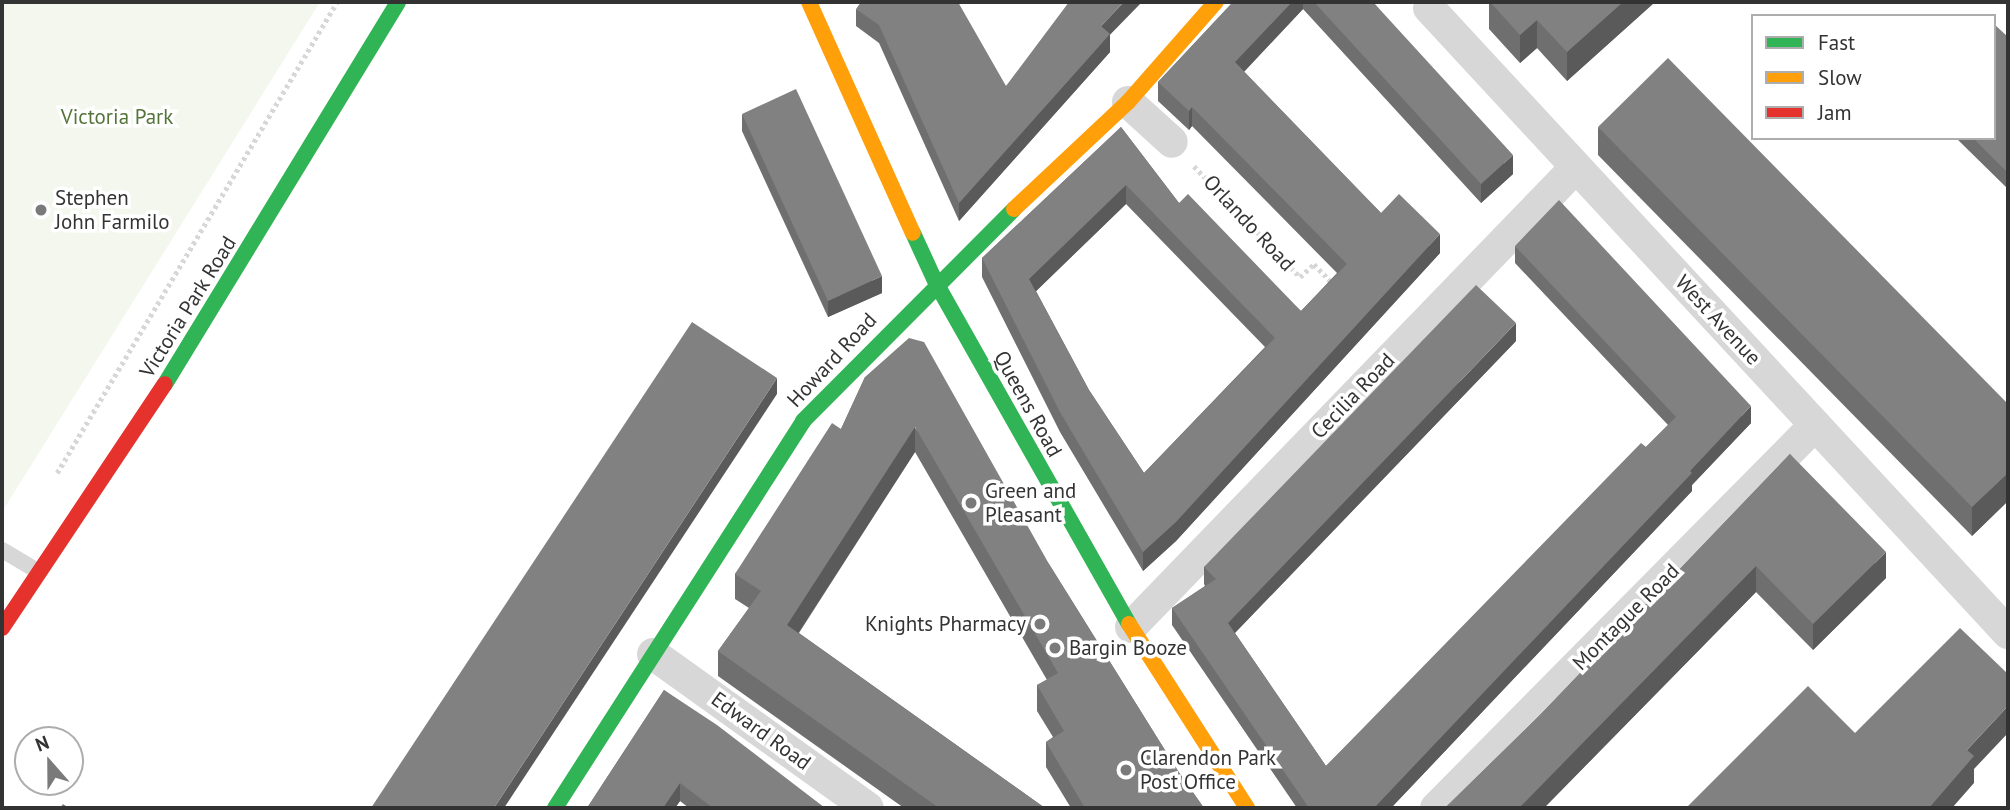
<!DOCTYPE html>
<style>
body{margin:0}
#map{position:relative;width:2010px;height:810px;overflow:hidden;background:#fff;font-family:"PT Sans",sans-serif}
div>[style]{position:absolute}
[style*='--x']{left:calc(var(--x)*1px);top:calc(var(--y)*1px);width:calc(var(--w)*1px);rotate:calc(var(--a)*1deg)}
.green>*{inset:0;background:#f3f7ee}
.path>*{height:4.5px;margin-top:-2.25px;transform-origin:0;background:repeating-linear-gradient(90deg,#d7d7d7 0 3.5px,transparent 0 7px)}
.lane>*{height:16px;margin:-8px;padding:0 8px;transform-origin:8px;border-radius:8px;background:#d7d7d7}
.street>*{height:32px;margin:-16px;padding:0 16px;transform-origin:16px;border-radius:16px;background:#d7d7d7}
.fast>*{height:16px;margin:-8px;padding:0 8px;transform-origin:8px;border-radius:8px;background:#30b455}
.slow>*{height:16px;margin:-8px;padding:0 8px;transform-origin:8px;border-radius:8px;background:#ff9f0a}
.jam>*{height:16px;margin:-8px;padding:0 8px;transform-origin:8px;border-radius:8px;background:#e5322d}
.wall>*{inset:0;background:#6f6f6f}
.shaded-wall>*{inset:0;background:#5a5a5a}
.building>*{inset:0;background:#818181}
.dots>*{width:19px;height:19px;translate:-50% -50%;box-sizing:border-box;border:4px solid #fff;border-radius:50%}
span{translate:-50% -50%;white-space:nowrap;text-align:center;line-height:1.15;-webkit-text-stroke:7px #fff;paint-order:stroke}
.park-label{font-size:21px;color:#54743a}
.poi-label{font-size:21px;color:#333}
.left{translate:0 -50%;text-align:left}
.right{translate:-100% -50%;text-align:right}
.street-label{font-size:21px;color:#333}
.frame{position:absolute;inset:0;border:4px solid #333;pointer-events:none}
.legend{position:absolute;left:1751px;top:14px;width:245px;height:126px;box-sizing:border-box;background:#fff;border:2px solid #adadad;margin:0;padding:9px 12px;list-style:none;font-size:21px;color:#333}
.legend li{display:flex;align-items:center;gap:14px;height:35px}
.legend b{width:35px;border:2px solid #adadad}
.north{position:absolute;left:14px;top:726px;width:70px;height:70px;box-sizing:border-box;background:#fff;border:2px solid #adadad;border-radius:50%;rotate:339deg;font-size:19px;font-weight:700;line-height:28px;text-align:center;color:#333}
.north::after{content:'';display:block;margin:auto;width:24px;height:32px;background:#7a7a7a;clip-path:polygon(50% 0,100% 100%,50% 72%,0 100%)}
</style>
<div id="map">
<div class="green">
<div style="clip-path:polygon(2px 2px,320px 2px,2px 512px)"></div>
</div>
<div class="path">
<div style="--x:1194;--y:166;--w:153;--a:46.3"></div>
<div style="--x:1300;--y:277;--w:19;--a:-43"></div>
<div style="--x:1314;--y:264;--w:29;--a:46"></div>
<div style="--x:57;--y:473;--w:548;--a:-59.27"></div>
</div>
<div class="lane">
<div style="--x:2;--y:550;--w:43;--a:30.7"></div>
</div>
<div class="street">
<div style="--x:1429;--y:8;--w:852;--a:47.19"></div>
<div style="--x:1128;--y:102;--w:59;--a:42.3"></div>
<div style="--x:1131;--y:627;--w:640;--a:-45.95"></div>
<div style="--x:653;--y:654;--w:264;--a:35.6"></div>
<div style="--x:1436;--y:808;--w:539;--a:-45.3"></div>
</div>
<div class="fast">
<div style="--x:913;--y:233;--w:55;--a:65.3"></div>
<div style="--x:936;--y:283;--w:392;--a:60.5"></div>
<div style="--x:165;--y:384;--w:447;--a:-58.6"></div>
<div style="--x:555;--y:808;--w:460;--a:-57.3"></div>
<div style="--x:803;--y:421;--w:299;--a:-45.1"></div>
</div>
<div class="slow">
<div style="--x:809;--y:2;--w:253;--a:65.8"></div>
<div style="--x:1014;--y:209;--w:156;--a:-43.2"></div>
<div style="--x:1128;--y:102;--w:133;--a:-48.7"></div>
<div style="--x:1129;--y:624;--w:219;--a:57.3"></div>
</div>
<div class="jam">
<div style="--x:2;--y:628;--w:293;--a:-56.3"></div>
</div>
<div class="wall">
<div style="clip-path:polygon(evenodd,1233px 2px,1373px 2px,1513px 174px,1481px 203px,1303px 9px,1244px 72px,1381px 213px,1440px 253px,1176px 541px,1143px 571px,1060px 432px,982px 277px,982px 258px,1121px 127px,1179px 203px,1301px 311px,1337px 273px,1192px 126px,1189px 130px,1158px 101px,1158px 82px,1233px 2px,1126px 204px,1265px 347px,1144px 473px,1089px 390px,1036px 291px,1126px 204px)"></div>
<div style="clip-path:polygon(1489px 2px,1655px 2px,1567px 81px,1537px 48px,1520px 63px,1489px 29px)"></div>
<div style="clip-path:polygon(856px 9px,1006px 86px,1110px 34px,1110px 52px,959px 221px,879px 43px,856px 26px)"></div>
<div style="clip-path:polygon(2008px 37px,2008px 189px,1956px 138px,1994px 138px)"></div>
<div style="clip-path:polygon(742px 114px,882px 293px,828px 317px,742px 131px)"></div>
<div style="clip-path:polygon(1598px 127px,2008px 404px,2008px 501px,1972px 536px,1598px 155px)"></div>
<div style="clip-path:polygon(1515px 246px,1751px 423px,1692px 485px,1692px 491px,1391px 808px,1297px 808px,1172px 625px,1172px 608px,1205px 586px,1204px 584px,1204px 567px,1516px 341px,1235px 633px,1326px 766px,1668px 425px,1515px 263px)"></div>
<div style="clip-path:polygon(865px 377px,1049px 564px,1178px 771px,1204px 808px,1071px 808px,1046px 767px,1046px 742px,1053px 737px,1037px 711px,1037px 685px,1047px 680px,915px 452px,799px 633px,1045px 808px,904px 808px,718px 676px,718px 651px,749px 608px,735px 599px,735px 574px,841px 429px)"></div>
<div style="clip-path:polygon(1790px 454px,1886px 578px,1813px 650px,1756px 592px,1544px 808px,1445px 808px,1541px 714px)"></div>
<div style="clip-path:polygon(664px 690px,825px 808px,689px 808px,680px 801px,675px 808px,587px 808px)"></div>
</div>
<div class="shaded-wall">
<div style="clip-path:polygon(1124px 2px,1142px 2px,1101px 44px,1101px 26px)"></div>
<div style="clip-path:polygon(1292px 2px,1303px 2px,1303px 9px,1235px 81px,1235px 62px)"></div>
<div style="clip-path:polygon(1623px 2px,1655px 2px,1567px 81px,1567px 52px)"></div>
<div style="clip-path:polygon(1537px 20px,1537px 48px,1520px 63px,1520px 35px)"></div>
<div style="clip-path:polygon(1110px 34px,1110px 52px,959px 221px,959px 203px)"></div>
<div style="clip-path:polygon(1192px 107px,1192px 126px,1189px 130px,1189px 111px)"></div>
<div style="clip-path:polygon(1513px 155px,1513px 174px,1481px 203px,1481px 184px)"></div>
<div style="clip-path:polygon(1126px 185px,1126px 204px,1029px 298px,1029px 279px)"></div>
<div style="clip-path:polygon(1440px 234px,1440px 253px,1176px 541px,1143px 571px,1143px 552px)"></div>
<div style="clip-path:polygon(882px 276px,882px 293px,828px 317px,828px 301px)"></div>
<div style="clip-path:polygon(1516px 323px,1516px 341px,1228px 640px,1228px 623px)"></div>
<div style="clip-path:polygon(777px 378px,777px 394px,504px 808px,494px 808px)"></div>
<div style="clip-path:polygon(1751px 406px,1751px 423px,1692px 485px,1692px 491px,1391px 808px,1374px 808px)"></div>
<div style="clip-path:polygon(915px 427px,915px 452px,787px 650px,787px 625px)"></div>
<div style="clip-path:polygon(2008px 473px,2008px 501px,1972px 536px,1972px 507px)"></div>
<div style="clip-path:polygon(1886px 552px,1886px 578px,1813px 650px,1813px 624px)"></div>
<div style="clip-path:polygon(1756px 566px,1756px 592px,1544px 808px,1519px 808px)"></div>
<div style="clip-path:polygon(2008px 706px,2008px 733px,1974px 769px,1974px 783px,1952px 808px,1929px 808px,1967px 750px)"></div>
<div style="clip-path:polygon(680px 783px,680px 801px,675px 808px,663px 808px)"></div>
</div>
<div class="building">
<div style="clip-path:polygon(861px 2px,958px 2px,1006px 86px,1069px 2px,1124px 2px,1101px 26px,1110px 34px,959px 203px,879px 25px,856px 9px)"></div>
<div style="clip-path:polygon(evenodd,1233px 2px,1292px 2px,1235px 62px,1381px 213px,1399px 194px,1440px 234px,1176px 522px,1143px 552px,1060px 412px,982px 258px,1121px 127px,1179px 203px,1188px 194px,1301px 311px,1347px 264px,1192px 107px,1189px 111px,1158px 82px,1233px 2px,1126px 185px,1275px 338px,1144px 473px,1089px 390px,1029px 279px,1126px 185px)"></div>
<div style="clip-path:polygon(1314px 2px,1373px 2px,1513px 155px,1481px 184px)"></div>
<div style="clip-path:polygon(1490px 2px,1623px 2px,1567px 52px,1537px 20px,1520px 35px)"></div>
<div style="clip-path:polygon(1994px 24px,2008px 37px,2008px 173px,1973px 138px,1994px 138px)"></div>
<div style="clip-path:polygon(1668px 58px,2008px 404px,2008px 473px,1972px 507px,1598px 127px)"></div>
<div style="clip-path:polygon(796px 89px,882px 276px,828px 301px,742px 114px)"></div>
<div style="clip-path:polygon(1559px 200px,1751px 406px,1690px 471px,1692px 473px,1374px 808px,1309px 808px,1172px 608px,1216px 579px,1204px 567px,1476px 285px,1516px 323px,1228px 623px,1326px 766px,1641px 443px,1646px 447px,1676px 417px,1515px 246px)"></div>
<div style="clip-path:polygon(692px 322px,777px 378px,494px 808px,371px 808px)"></div>
<div style="clip-path:polygon(909px 338px,924px 342px,1049px 564px,1178px 771px,1204px 808px,1085px 808px,1046px 742px,1064px 731px,1037px 685px,1058px 673px,915px 427px,787px 625px,1045px 808px,939px 808px,718px 651px,761px 591px,735px 574px,832px 423px,841px 429px,865px 377px)"></div>
<div style="clip-path:polygon(1790px 454px,1886px 552px,1813px 624px,1756px 566px,1519px 808px,1445px 808px,1541px 714px)"></div>
<div style="clip-path:polygon(1960px 628px,2008px 674px,2008px 706px,1967px 750px,1974px 756px,1929px 808px,1686px 808px,1808px 686px,1855px 733px)"></div>
<div style="clip-path:polygon(664px 690px,717px 725px,825px 808px,713px 808px,680px 783px,663px 808px,587px 808px)"></div>
<div style="clip-path:polygon(63px 804px,69px 808px,60px 808px)"></div>
</div>
<div class="dots">
<div style="left:41px;top:210px;background:#7a7a7a"></div>
<div style="left:971px;top:503px;background:#7a7a7a"></div>
<div style="left:1040px;top:624px;background:#7a7a7a"></div>
<div style="left:1055px;top:648px;background:#7a7a7a"></div>
<div style="left:1126px;top:770px;background:#7a7a7a"></div>
</div>
<div class="park-label">
<span style="left:117px;top:117px">Victoria Park</span>
</div>
<div class="poi-label">
<span class="left" style="left:55px;top:210px">Stephen<br>John Farmilo</span>
<span class="left" style="left:985px;top:503px">Green and<br>Pleasant</span>
<span class="right" style="left:1026px;top:624px">Knights Pharmacy</span>
<span class="left" style="left:1069px;top:648px">Bargin Booze</span>
<span class="left" style="left:1140px;top:770px">Clarendon Park<br>Post Office</span>
</div>
<div class="street-label">
<span style="left:1249px;top:223px;rotate:47deg">Orlando Road</span>
<span style="left:188px;top:307px;rotate:-58deg">Victoria Park Road</span>
<span style="left:1718px;top:320px;rotate:47deg">West Avenue</span>
<span style="left:832px;top:360px;rotate:-47deg">Howard Road</span>
<span style="left:1353px;top:396px;rotate:-46deg">Cecilia Road</span>
<span style="left:1028px;top:404px;rotate:61deg">Queens Road</span>
<span style="left:1626px;top:617px;rotate:-45deg">Montague Road</span>
<span style="left:761px;top:731px;rotate:36deg">Edward Road</span>
</div>
<div class="frame"></div>
<ul class="legend">
<li><b style="height:9px;background:#30b455"></b>Fast</li>
<li><b style="height:9px;background:#ff9f0a"></b>Slow</li>
<li><b style="height:9px;background:#e5322d"></b>Jam</li>
</ul>
<div class="north">N</div>
</div>
